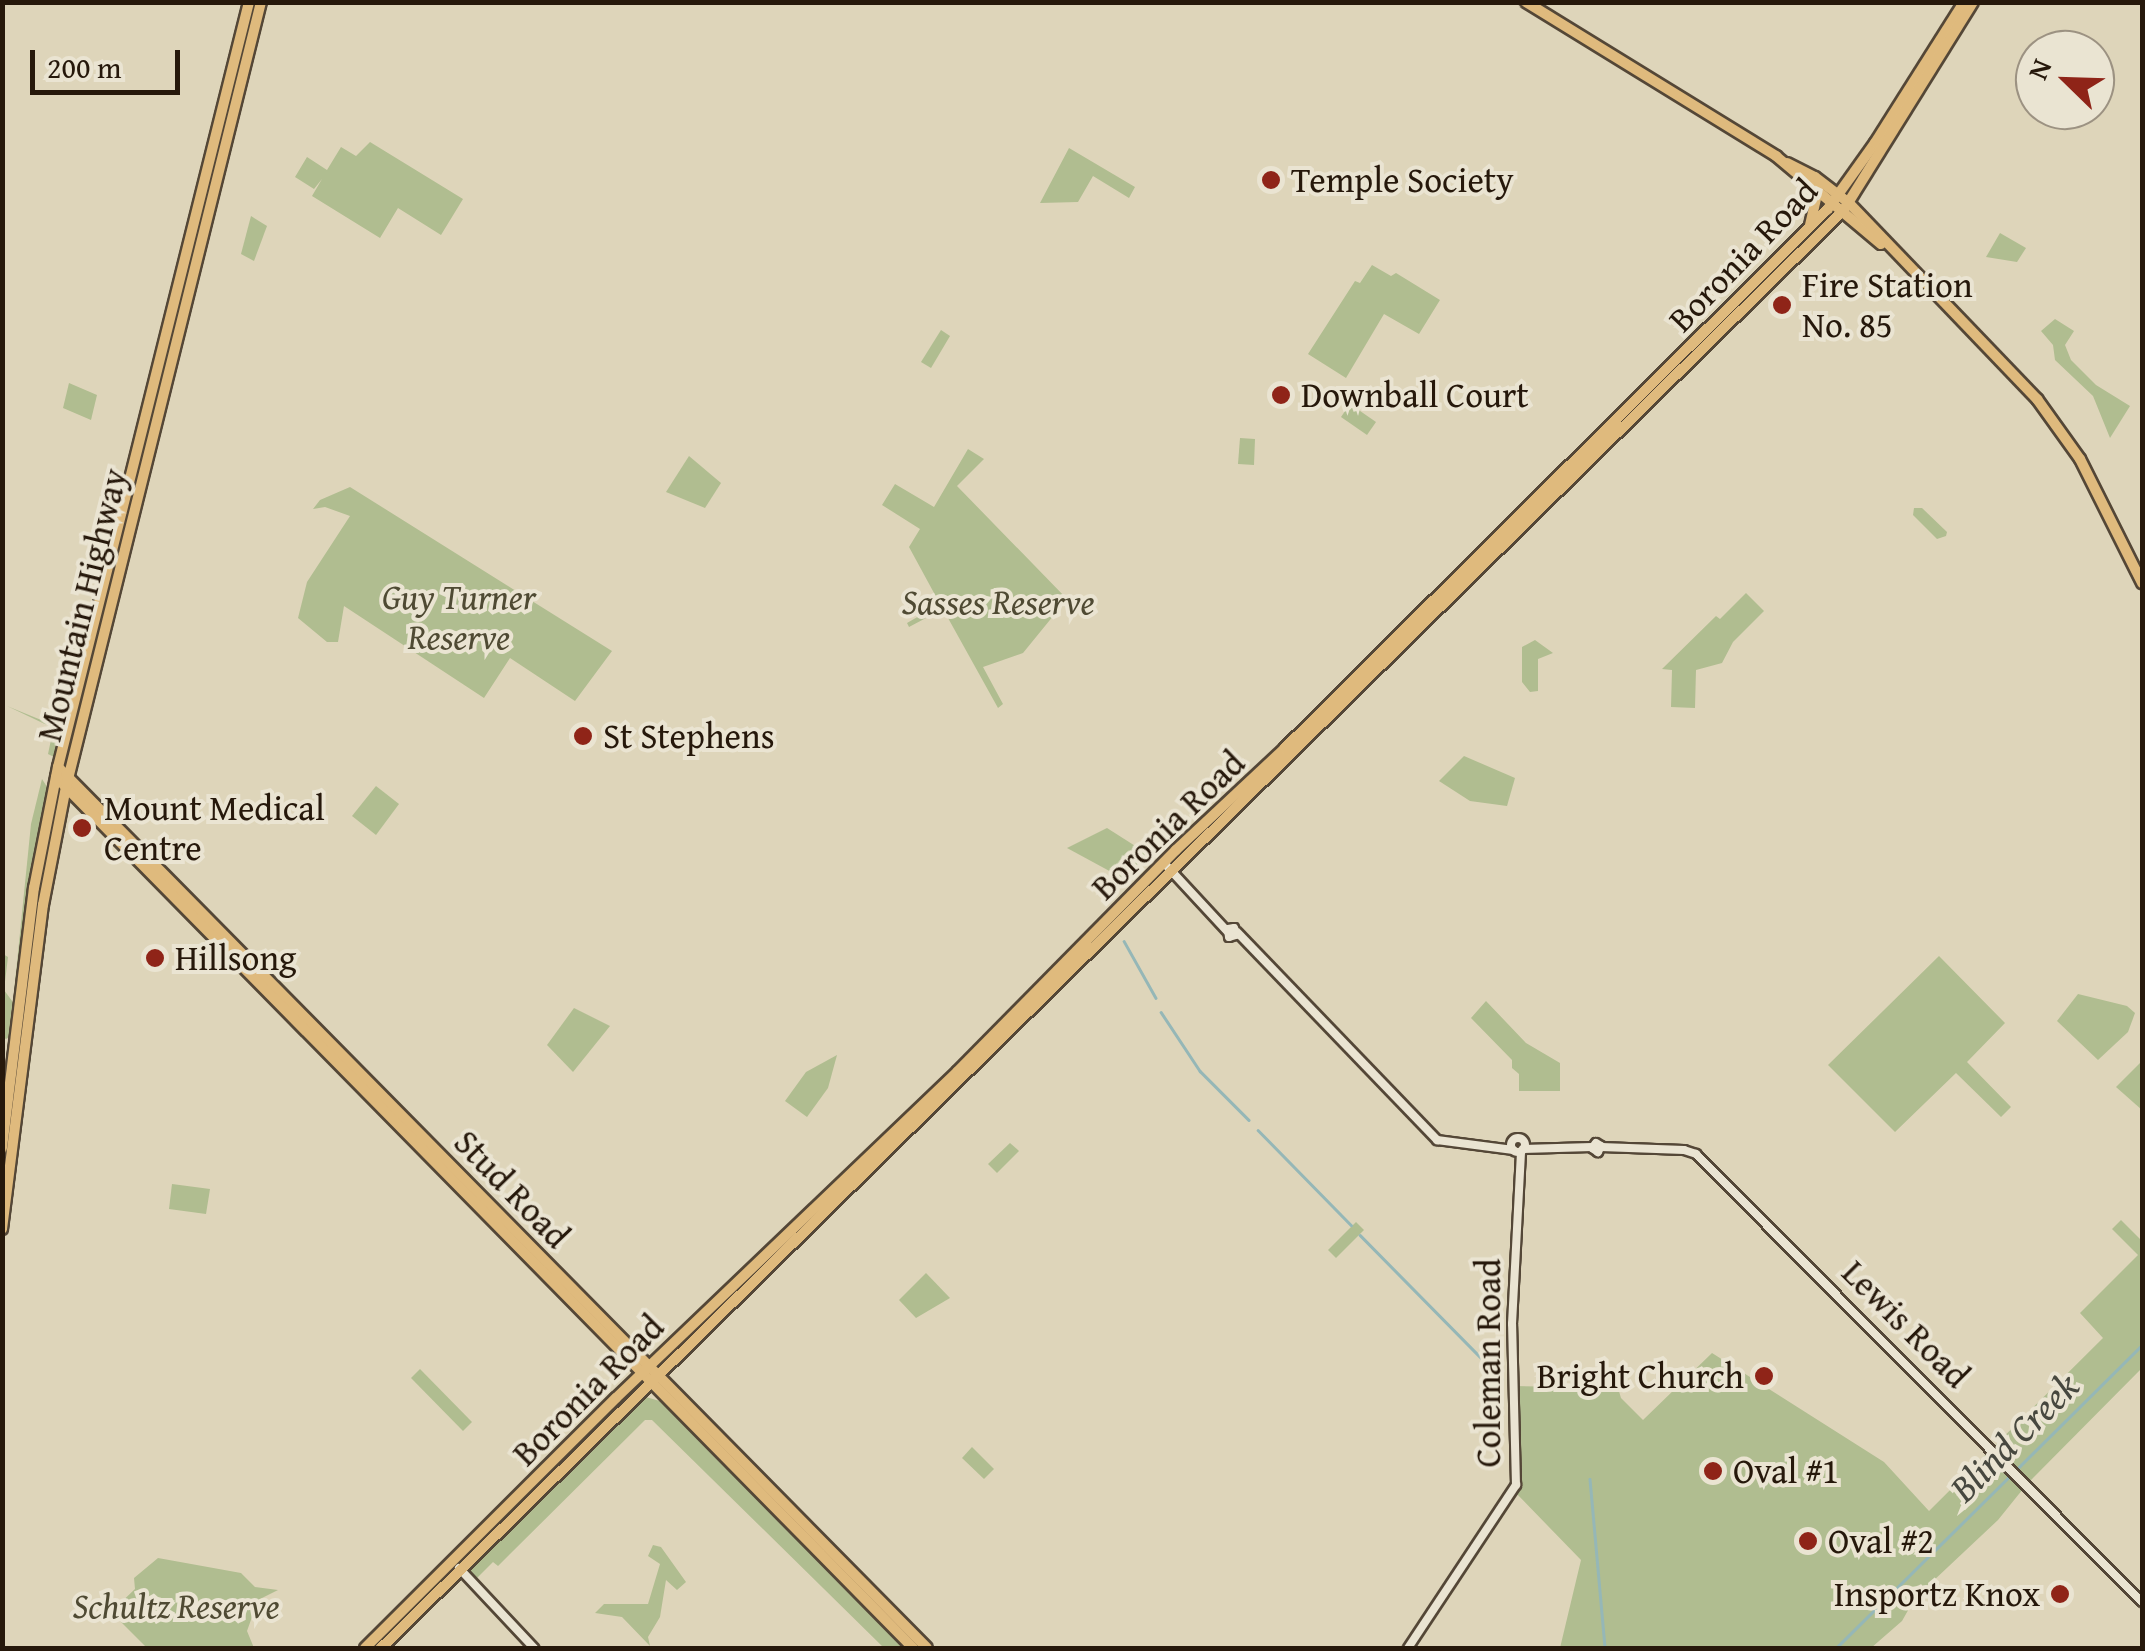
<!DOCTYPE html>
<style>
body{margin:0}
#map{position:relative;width:2145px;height:1651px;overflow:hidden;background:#ded5ba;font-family:"Gentium Book Plus",serif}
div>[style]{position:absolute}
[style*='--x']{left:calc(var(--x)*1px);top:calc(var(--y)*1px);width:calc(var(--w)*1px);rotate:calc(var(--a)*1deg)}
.green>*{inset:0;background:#b0bd90}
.stream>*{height:2.5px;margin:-1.25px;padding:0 1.25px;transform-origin:1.25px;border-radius:1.25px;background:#95b7b7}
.roads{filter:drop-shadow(2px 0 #544737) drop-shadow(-2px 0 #544737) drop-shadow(0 2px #544737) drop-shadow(0 -2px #544737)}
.minor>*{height:8px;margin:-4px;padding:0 4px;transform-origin:4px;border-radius:4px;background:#eae4d2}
.minor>.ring{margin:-4px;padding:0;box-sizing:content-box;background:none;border:8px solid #eae4d2;border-radius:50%}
.major>*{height:10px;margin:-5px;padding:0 5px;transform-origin:5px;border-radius:5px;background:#dfba7d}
.dots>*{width:28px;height:28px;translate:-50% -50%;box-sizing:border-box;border:5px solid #eae4d2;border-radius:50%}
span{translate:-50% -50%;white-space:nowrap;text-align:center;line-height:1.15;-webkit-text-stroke:8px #eae4d2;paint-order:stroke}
.poi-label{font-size:35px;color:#26180b}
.left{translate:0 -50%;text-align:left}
.right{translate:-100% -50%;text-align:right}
.street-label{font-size:35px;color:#26180b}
.park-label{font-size:35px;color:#4f4a33;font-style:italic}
.water-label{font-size:38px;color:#47483f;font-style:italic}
.frame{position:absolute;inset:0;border:5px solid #26180b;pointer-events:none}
.north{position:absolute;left:2015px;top:30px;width:100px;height:100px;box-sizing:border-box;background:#eae4d2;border:2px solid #9c9282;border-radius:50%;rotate:293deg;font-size:28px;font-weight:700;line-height:40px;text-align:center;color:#26180b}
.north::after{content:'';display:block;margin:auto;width:35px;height:45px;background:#8f2418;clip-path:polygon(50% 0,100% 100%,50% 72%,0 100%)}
.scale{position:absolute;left:30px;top:50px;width:150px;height:45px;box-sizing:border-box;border:5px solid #26180b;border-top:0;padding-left:12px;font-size:30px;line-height:35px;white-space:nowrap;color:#26180b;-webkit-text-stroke:8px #eae4d2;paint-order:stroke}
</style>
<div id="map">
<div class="green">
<div style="clip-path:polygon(370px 142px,463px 199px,441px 235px,398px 208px,380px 238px,312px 196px,322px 179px,314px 189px,295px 177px,307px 157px,327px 170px,341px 147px,356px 156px)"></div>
<div style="clip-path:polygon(1069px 148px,1135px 187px,1129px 198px,1093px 176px,1078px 202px,1040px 203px)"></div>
<div style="clip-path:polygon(251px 216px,267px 226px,254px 261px,241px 254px)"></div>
<div style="clip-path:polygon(2000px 233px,2026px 248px,2017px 262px,1986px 257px)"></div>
<div style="clip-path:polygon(1372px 265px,1391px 276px,1396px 273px,1440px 300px,1419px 334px,1384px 314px,1346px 378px,1308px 354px,1355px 281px,1360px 283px)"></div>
<div style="clip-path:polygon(2055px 319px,2074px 331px,2065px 345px,2071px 360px,2096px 385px,2130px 406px,2110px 438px,2093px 396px,2055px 360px,2053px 345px,2041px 331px)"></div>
<div style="clip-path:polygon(941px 330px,950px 336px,931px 368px,921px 362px)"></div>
<div style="clip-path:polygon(69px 383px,97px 395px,91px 420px,63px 408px)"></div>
<div style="clip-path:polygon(1350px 404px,1376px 422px,1367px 435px,1341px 417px)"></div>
<div style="clip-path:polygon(1240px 438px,1255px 439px,1254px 465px,1238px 464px)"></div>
<div style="clip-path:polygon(968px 449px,984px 459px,957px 486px,1067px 599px,1023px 653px,983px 667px,1003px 704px,998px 708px,943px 609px,909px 627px,907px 623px,940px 604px,909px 547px,920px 529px,882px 505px,895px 484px,934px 507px)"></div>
<div style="clip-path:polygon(689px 456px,721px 483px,705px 508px,666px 492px)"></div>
<div style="clip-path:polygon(350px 487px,612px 651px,575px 701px,510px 658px,484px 698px,344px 606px,338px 642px,327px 642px,298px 618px,307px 582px,350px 516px,325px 507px,313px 509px,320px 500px)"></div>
<div style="clip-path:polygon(1914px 508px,1922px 508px,1947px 532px,1946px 536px,1937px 539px,1913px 515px)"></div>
<div style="clip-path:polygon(1746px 593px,1764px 611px,1733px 642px,1722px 663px,1696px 670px,1695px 708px,1671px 707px,1672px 670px,1662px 669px,1716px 616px,1720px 619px)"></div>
<div style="clip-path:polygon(1535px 640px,1553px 653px,1538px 659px,1538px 691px,1530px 692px,1522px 682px,1522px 647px)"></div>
<div style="clip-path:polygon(7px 706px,46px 722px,53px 708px,51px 722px,59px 713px,63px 729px,56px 758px,48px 754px,52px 735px,49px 726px)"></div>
<div style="clip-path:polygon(1464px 756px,1515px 778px,1507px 806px,1470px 801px,1439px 781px)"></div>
<div style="clip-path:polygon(42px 779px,49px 790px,14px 992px,31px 824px)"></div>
<div style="clip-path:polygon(376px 786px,399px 804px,376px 835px,352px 816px)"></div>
<div style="clip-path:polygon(1107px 828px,1151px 856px,1126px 880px,1067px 848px)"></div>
<div style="clip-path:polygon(3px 954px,8px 957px,4px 990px,15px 1005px,12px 1035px,6px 1039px,3px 1037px)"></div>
<div style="clip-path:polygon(1939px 956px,2005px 1023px,1967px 1062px,2011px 1107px,2001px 1117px,1956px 1073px,1895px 1132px,1828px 1065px)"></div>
<div style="clip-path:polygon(2078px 994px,2127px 1006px,2135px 1013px,2128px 1032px,2098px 1060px,2057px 1021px)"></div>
<div style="clip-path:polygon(1486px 1001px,1526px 1043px,1560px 1063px,1560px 1091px,1519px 1091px,1519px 1074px,1512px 1068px,1512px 1060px,1471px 1018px)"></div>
<div style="clip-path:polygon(574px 1008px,610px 1026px,573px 1072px,547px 1045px)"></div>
<div style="clip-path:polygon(837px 1055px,828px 1088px,807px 1117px,785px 1101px,806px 1072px)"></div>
<div style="clip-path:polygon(2142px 1061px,2142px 1110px,2116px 1087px)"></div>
<div style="clip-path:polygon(1010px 1143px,1019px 1151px,997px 1173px,988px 1164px)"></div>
<div style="clip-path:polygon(172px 1184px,210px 1189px,206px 1214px,169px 1209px)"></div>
<div style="clip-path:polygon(2121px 1220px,2142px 1241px,2142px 1368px,2027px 1484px,1998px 1520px,1915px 1598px,1902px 1621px,1871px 1648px,1560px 1648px,1581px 1560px,1514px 1491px,1513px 1386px,1618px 1388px,1621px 1398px,1643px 1420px,1712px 1353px,1884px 1462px,1929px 1511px,2103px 1338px,2080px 1313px,2138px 1255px,2112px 1229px)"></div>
<div style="clip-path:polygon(1356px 1222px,1364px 1230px,1336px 1258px,1328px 1250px)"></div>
<div style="clip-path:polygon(926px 1273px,950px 1298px,916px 1318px,899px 1300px)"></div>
<div style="clip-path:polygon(420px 1369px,472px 1422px,463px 1431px,411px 1378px)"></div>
<div style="clip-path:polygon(639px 1395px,670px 1404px,913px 1648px,884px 1648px,652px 1420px,645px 1420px,498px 1566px,493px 1562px,473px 1582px,461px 1570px)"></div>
<div style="clip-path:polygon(972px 1447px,994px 1469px,984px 1479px,962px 1458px)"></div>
<div style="clip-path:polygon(653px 1545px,661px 1547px,686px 1582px,677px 1590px,666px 1580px,660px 1617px,648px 1637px,650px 1646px,622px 1617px,595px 1613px,604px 1604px,648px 1604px,660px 1564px,648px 1556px)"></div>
<div style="clip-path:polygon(158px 1558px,241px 1573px,255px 1587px,278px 1590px,258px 1600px,247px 1631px,254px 1648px,147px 1648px,111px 1612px,135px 1589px,134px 1578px)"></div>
</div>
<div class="stream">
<div style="--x:1124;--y:941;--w:65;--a:60.7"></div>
<div style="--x:1161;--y:1012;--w:71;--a:56.5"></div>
<div style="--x:1200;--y:1071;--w:69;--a:45"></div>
<div style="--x:1258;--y:1130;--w:133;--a:45.6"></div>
<div style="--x:1360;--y:1235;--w:202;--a:45.4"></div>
<div style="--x:2016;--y:1470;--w:177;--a:-44.8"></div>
<div style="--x:1590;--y:1479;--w:170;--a:84.9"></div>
<div style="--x:1836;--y:1648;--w:245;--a:-44.7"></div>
</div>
<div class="roads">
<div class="minor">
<div style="--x:1164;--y:863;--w:93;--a:47.2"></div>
<div style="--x:1234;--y:928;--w:7;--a:74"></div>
<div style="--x:1236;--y:935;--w:7;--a:164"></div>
<div style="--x:1229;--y:937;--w:8;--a:-97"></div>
<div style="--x:1228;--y:929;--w:6;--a:-9"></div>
<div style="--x:1237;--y:932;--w:289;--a:46.1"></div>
<div style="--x:1437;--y:1140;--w:77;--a:7.5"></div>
<div class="ring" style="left:1511px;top:1138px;width:6px;height:6px"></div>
<div style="--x:1596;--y:1143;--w:6;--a:31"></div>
<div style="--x:1601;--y:1146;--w:7;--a:117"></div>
<div style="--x:1598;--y:1152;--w:7;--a:-146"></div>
<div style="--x:1592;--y:1148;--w:6;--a:-51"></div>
<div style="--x:1601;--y:1147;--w:83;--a:2.1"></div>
<div style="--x:1684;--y:1150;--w:13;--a:18"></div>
<div style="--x:1696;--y:1154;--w:632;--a:45.13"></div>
<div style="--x:1523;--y:1149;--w:69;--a:-1.7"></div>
<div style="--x:459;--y:1568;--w:110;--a:46.8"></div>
<div style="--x:1408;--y:1648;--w:196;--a:-56.5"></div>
<div style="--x:1516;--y:1485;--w:161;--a:-91.4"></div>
<div style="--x:1512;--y:1324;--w:173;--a:-87"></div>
</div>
<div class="major">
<div style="--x:1526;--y:2;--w:294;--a:31.6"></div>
<div style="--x:1776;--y:156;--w:137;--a:40"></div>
<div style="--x:1787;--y:163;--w:31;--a:27"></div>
<div style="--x:1815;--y:177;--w:43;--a:37.4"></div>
<div style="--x:1849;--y:203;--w:272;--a:46.2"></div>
<div style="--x:2037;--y:399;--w:74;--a:54.4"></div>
<div style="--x:2080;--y:459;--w:139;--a:63.4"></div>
<div style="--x:1810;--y:225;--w:37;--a:-77"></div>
<div style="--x:58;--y:767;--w:1237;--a:45.39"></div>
<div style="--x:56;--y:777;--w:1222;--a:45.46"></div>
<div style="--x:2;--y:1148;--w:262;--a:-83"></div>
<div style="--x:34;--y:888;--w:123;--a:-78.8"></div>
<div style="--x:58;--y:767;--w:788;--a:-75.98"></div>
<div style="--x:2;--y:1229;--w:327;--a:-82.8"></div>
<div style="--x:43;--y:905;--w:120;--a:-79"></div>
<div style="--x:66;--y:787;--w:809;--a:-76.05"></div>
<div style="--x:365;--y:1648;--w:354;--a:-44.9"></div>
<div style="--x:616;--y:1398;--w:473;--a:-43.7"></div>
<div style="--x:958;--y:1071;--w:310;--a:-45.4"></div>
<div style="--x:1176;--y:850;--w:149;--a:-43.1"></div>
<div style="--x:1285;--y:748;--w:764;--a:-44.79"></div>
<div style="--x:1827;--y:210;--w:82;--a:-54.4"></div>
<div style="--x:1875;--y:143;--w:167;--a:-57.7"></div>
<div style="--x:381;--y:1648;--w:2050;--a:-44.51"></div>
<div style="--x:1843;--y:211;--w:246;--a:-58.1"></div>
</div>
</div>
<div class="dots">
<div style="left:1271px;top:180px;background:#8f2418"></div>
<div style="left:1782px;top:305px;background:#8f2418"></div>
<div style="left:1281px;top:395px;background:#8f2418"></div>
<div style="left:583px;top:736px;background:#8f2418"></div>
<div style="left:82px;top:828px;background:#8f2418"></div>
<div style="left:155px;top:958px;background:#8f2418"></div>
<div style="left:1764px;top:1376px;background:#8f2418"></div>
<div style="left:1713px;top:1471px;background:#8f2418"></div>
<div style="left:1808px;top:1541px;background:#8f2418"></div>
<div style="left:2060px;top:1594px;background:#8f2418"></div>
</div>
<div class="poi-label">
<span class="left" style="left:1291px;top:180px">Temple Society</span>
<span class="left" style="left:1802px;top:305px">Fire Station<br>No. 85</span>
<span class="left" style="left:1301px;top:395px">Downball Court</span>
<span class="left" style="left:603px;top:736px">St Stephens</span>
<span class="left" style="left:104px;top:828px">Mount Medical<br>Centre</span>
<span class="left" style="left:175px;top:958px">Hillsong</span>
<span class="right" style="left:1744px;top:1376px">Bright Church</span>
<span class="left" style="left:1733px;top:1471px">Oval #1</span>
<span class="left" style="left:1828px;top:1541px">Oval #2</span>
<span class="right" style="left:2040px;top:1594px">Insportz Knox</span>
</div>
<div class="street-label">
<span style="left:1743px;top:255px;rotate:-46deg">Boronia Road</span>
<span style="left:82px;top:605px;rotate:-76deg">Mountain Highway</span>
<span style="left:1168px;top:825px;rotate:-44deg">Boronia Road</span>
<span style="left:512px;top:1189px;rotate:46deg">Stud Road</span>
<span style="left:1906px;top:1324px;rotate:45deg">Lewis Road</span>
<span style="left:1488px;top:1363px;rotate:-90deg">Coleman Road</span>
<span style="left:588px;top:1390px;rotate:-45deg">Boronia Road</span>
</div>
<div class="park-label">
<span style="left:459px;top:617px">Guy Turner<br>Reserve</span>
<span style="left:998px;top:602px">Sasses Reserve</span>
<span style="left:176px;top:1606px">Schultz Reserve</span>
</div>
<div class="water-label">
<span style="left:2014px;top:1437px;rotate:-45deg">Blind Creek</span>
</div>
<div class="frame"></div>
<div class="north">N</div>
<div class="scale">200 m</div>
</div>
